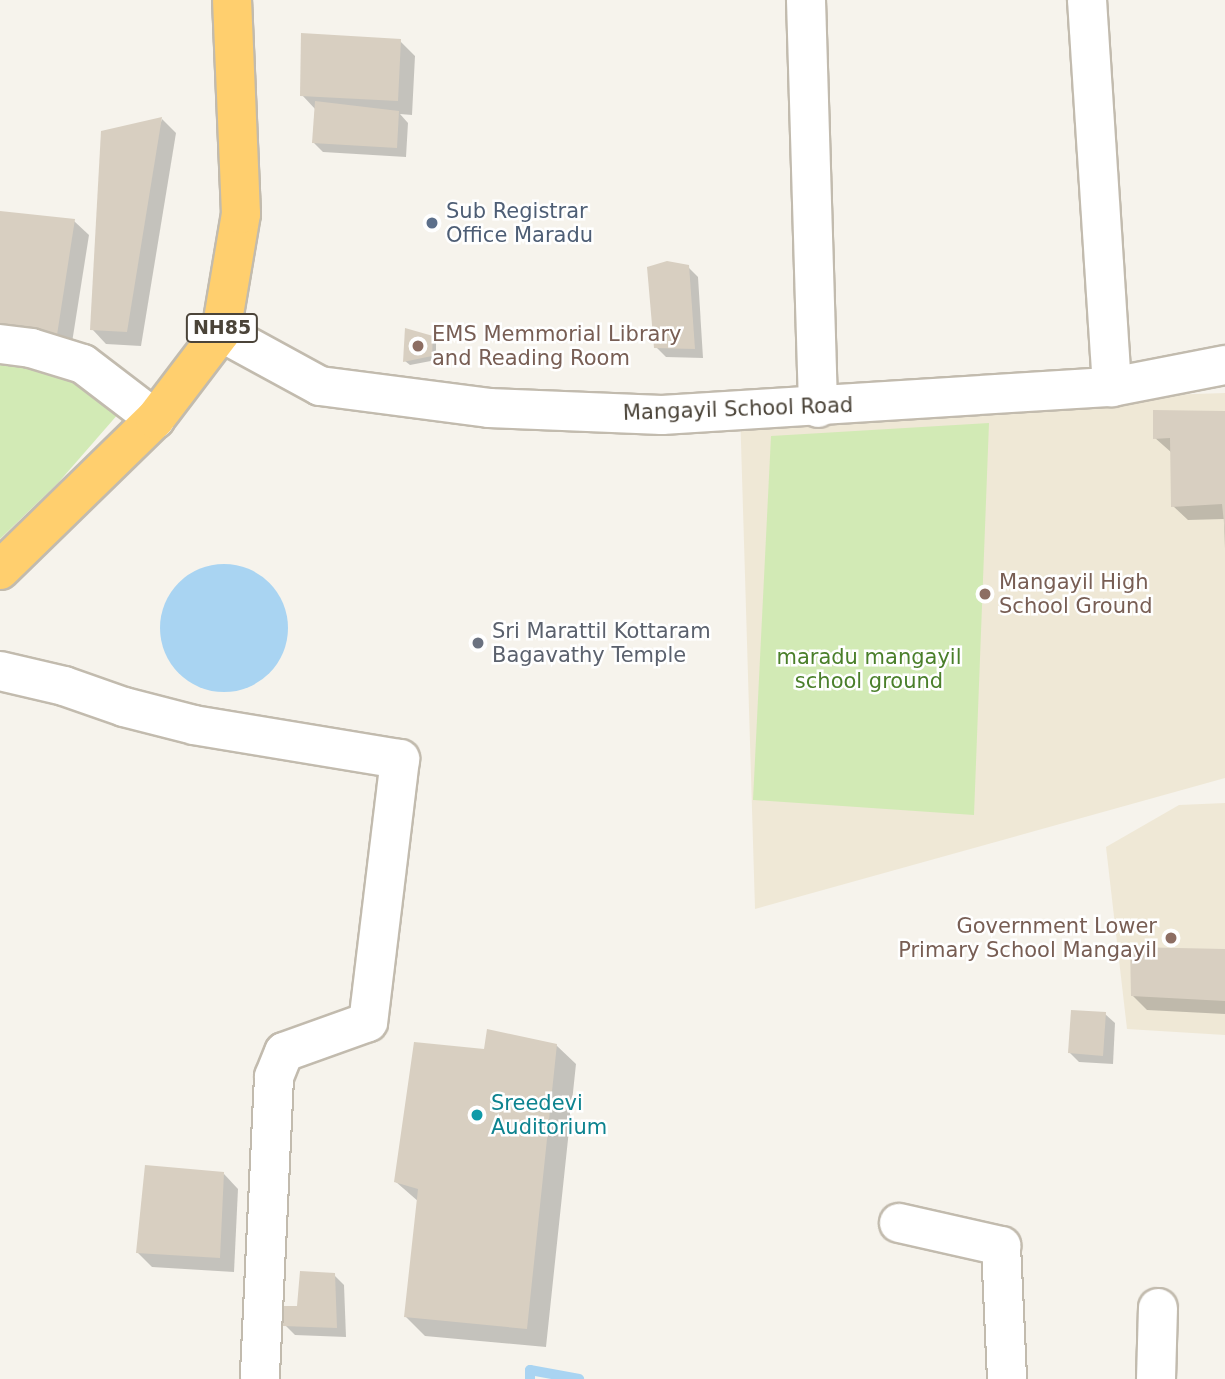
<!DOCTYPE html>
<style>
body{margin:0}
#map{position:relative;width:1225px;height:1379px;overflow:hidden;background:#f6f3ec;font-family:"DejaVu Sans",sans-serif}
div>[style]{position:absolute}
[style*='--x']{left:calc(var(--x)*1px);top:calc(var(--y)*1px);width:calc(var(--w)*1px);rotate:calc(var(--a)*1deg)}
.education>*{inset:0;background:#efe8d6}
.green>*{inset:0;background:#d2eab5}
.water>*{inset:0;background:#a9d4f2}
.round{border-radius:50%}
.shadow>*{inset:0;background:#0003}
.stream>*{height:10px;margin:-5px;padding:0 5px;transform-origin:5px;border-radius:5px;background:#a9d4f2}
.building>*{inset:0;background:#d8cfc1}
.roads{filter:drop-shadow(2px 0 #c2bbae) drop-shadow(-2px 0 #c2bbae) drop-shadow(0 2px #c2bbae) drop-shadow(0 -2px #c2bbae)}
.minor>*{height:38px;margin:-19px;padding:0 19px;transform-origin:19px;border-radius:19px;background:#fff}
.highway>*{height:38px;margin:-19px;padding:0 19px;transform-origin:19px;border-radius:19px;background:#ffcf6e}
.dots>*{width:19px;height:19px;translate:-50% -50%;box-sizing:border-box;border:4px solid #fff;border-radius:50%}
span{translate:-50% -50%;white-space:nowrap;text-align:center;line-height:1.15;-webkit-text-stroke:5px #fff;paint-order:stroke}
.shield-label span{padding:2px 5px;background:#fff;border:2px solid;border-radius:5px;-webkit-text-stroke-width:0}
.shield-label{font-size:19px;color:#4b4439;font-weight:700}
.service-label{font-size:21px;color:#4e5e75}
.left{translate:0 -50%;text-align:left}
.education-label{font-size:21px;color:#785e54}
.right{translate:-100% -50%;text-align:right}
.street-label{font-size:21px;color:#4b4439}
.worship-label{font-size:21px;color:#5b616d}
.park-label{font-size:21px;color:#4a7f2a}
.culture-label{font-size:21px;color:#0d838f}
</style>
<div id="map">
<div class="education">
<div style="clip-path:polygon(1225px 393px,1225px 778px,755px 909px,740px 409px)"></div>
<div style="clip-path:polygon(1225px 803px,1225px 1035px,1127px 1029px,1106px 847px,1179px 805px)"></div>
</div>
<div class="green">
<div style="clip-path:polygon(0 352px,59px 365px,119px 413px,58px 483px,0 539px)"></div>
<div style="clip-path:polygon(989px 423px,974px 815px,753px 800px,771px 436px)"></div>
</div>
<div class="water">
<div class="round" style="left:160px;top:564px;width:128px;height:128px"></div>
</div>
<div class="shadow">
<div style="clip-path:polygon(400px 41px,415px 56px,412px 115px,400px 114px,408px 123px,406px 157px,323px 152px,314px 143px,316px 110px,302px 95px)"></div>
<div style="clip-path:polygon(162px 119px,176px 133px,141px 346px,106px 344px,92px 329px)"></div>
<div style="clip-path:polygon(0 213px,74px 221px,89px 235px,71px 349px,0 337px)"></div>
<div style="clip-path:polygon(688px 267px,698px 277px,703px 358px,666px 357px,656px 347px)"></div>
<div style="clip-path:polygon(432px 338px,436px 343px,436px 360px,410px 365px,405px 361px)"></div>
<div style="clip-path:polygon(1225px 413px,1225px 549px,1224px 519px,1188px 520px,1173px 506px,1172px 453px,1155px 438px)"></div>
<div style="clip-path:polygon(1225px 950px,1225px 1014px,1147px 1010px,1132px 995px)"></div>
<div style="clip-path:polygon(1105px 1014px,1115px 1023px,1113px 1064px,1079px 1062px,1070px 1053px)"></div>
<div style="clip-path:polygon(556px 1045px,576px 1064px,546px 1347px,425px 1336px,406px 1317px,419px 1202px,396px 1182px,485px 1050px)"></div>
<div style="clip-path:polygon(224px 1174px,238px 1189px,234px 1272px,152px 1267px,138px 1253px)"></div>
<div style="clip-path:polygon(334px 1275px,344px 1285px,346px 1337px,295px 1335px,285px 1325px,298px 1308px)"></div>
</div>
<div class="stream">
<div style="--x:530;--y:1379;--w:9;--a:-90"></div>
<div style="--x:530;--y:1370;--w:50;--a:10.4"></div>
</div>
<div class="building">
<div style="clip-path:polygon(301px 33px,401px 39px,398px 101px,300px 96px)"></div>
<div style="clip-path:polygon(315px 101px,399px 111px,397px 148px,312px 143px)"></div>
<div style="clip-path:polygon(162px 117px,127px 332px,90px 330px,101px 131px)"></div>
<div style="clip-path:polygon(0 211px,75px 219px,57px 335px,0 326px)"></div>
<div style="clip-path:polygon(667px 261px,689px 265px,695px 349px,654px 348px,647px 267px)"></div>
<div style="clip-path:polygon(405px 328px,433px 336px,432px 356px,403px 362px)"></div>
<div style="clip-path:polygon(1153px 410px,1225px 411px,1225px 533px,1222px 504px,1171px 507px,1170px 438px,1153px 439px)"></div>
<div style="clip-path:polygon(1130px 947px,1225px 949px,1225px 1001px,1131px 996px)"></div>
<div style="clip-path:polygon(1071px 1010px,1106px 1012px,1103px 1056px,1068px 1053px)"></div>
<div style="clip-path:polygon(487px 1029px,557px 1044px,527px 1329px,404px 1317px,418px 1189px,394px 1182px,414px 1042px,484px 1049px)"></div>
<div style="clip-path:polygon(145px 1165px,224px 1172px,220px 1258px,136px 1253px)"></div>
<div style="clip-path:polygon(300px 1271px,335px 1273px,337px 1328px,283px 1326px,283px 1306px,297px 1306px)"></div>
</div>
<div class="roads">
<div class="minor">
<div style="--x:806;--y:0;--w:408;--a:88.3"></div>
<div style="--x:1087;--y:0;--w:388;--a:86.3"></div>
<div style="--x:221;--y:332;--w:113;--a:28.6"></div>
<div style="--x:320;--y:386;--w:170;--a:7.4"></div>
<div style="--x:489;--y:408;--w:173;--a:2.3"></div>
<div style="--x:662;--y:415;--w:451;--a:-3.6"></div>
<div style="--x:1112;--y:387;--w:115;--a:-11"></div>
<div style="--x:0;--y:344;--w:31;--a:7"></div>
<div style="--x:31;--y:348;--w:54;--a:17.1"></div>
<div style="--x:83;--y:364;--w:91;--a:37.4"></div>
<div style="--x:0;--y:671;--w:66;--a:13.2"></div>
<div style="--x:64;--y:686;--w:64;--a:19.3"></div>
<div style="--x:124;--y:707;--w:72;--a:14.4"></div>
<div style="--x:194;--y:725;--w:209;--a:9.4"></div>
<div style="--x:400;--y:759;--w:265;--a:96.9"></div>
<div style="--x:368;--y:1022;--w:89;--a:160.3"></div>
<div style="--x:284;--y:1052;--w:27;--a:112"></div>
<div style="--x:274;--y:1077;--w:302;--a:92.7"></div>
<div style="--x:899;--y:1223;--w:105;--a:12.7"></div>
<div style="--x:1001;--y:1246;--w:133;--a:87.4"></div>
<div style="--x:1156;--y:1379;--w:71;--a:-88.4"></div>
</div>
<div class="highway">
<div style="--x:0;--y:570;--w:216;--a:-44.3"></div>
<div style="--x:155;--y:419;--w:109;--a:-52.8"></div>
<div style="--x:221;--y:332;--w:120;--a:-80.4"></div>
<div style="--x:241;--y:214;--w:214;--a:-92.4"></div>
</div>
</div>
<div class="dots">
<div style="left:432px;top:223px;background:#5c6f8a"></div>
<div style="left:418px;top:346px;background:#8d6e63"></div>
<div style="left:985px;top:594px;background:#8d6e63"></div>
<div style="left:478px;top:643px;background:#6b7280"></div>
<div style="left:1171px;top:938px;background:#8d6e63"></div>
<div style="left:477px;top:1115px;background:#0f9aa8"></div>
</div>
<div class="shield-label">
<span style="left:222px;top:328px">NH85</span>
</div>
<div class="service-label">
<span class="left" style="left:446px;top:223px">Sub Registrar<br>Office Maradu</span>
</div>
<div class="education-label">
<span class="left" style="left:432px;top:346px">EMS Memmorial Library<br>and Reading Room</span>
<span class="left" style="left:999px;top:594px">Mangayil High<br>School Ground</span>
<span class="right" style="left:1157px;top:938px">Government Lower<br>Primary School Mangayil</span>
</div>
<div class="street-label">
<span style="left:738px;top:409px;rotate:-2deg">Mangayil School Road</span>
</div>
<div class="worship-label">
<span class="left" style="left:492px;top:643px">Sri Marattil Kottaram<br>Bagavathy Temple</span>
</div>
<div class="park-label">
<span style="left:869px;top:669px">maradu mangayil<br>school ground</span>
</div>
<div class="culture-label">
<span class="left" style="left:491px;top:1115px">Sreedevi<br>Auditorium</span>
</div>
</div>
